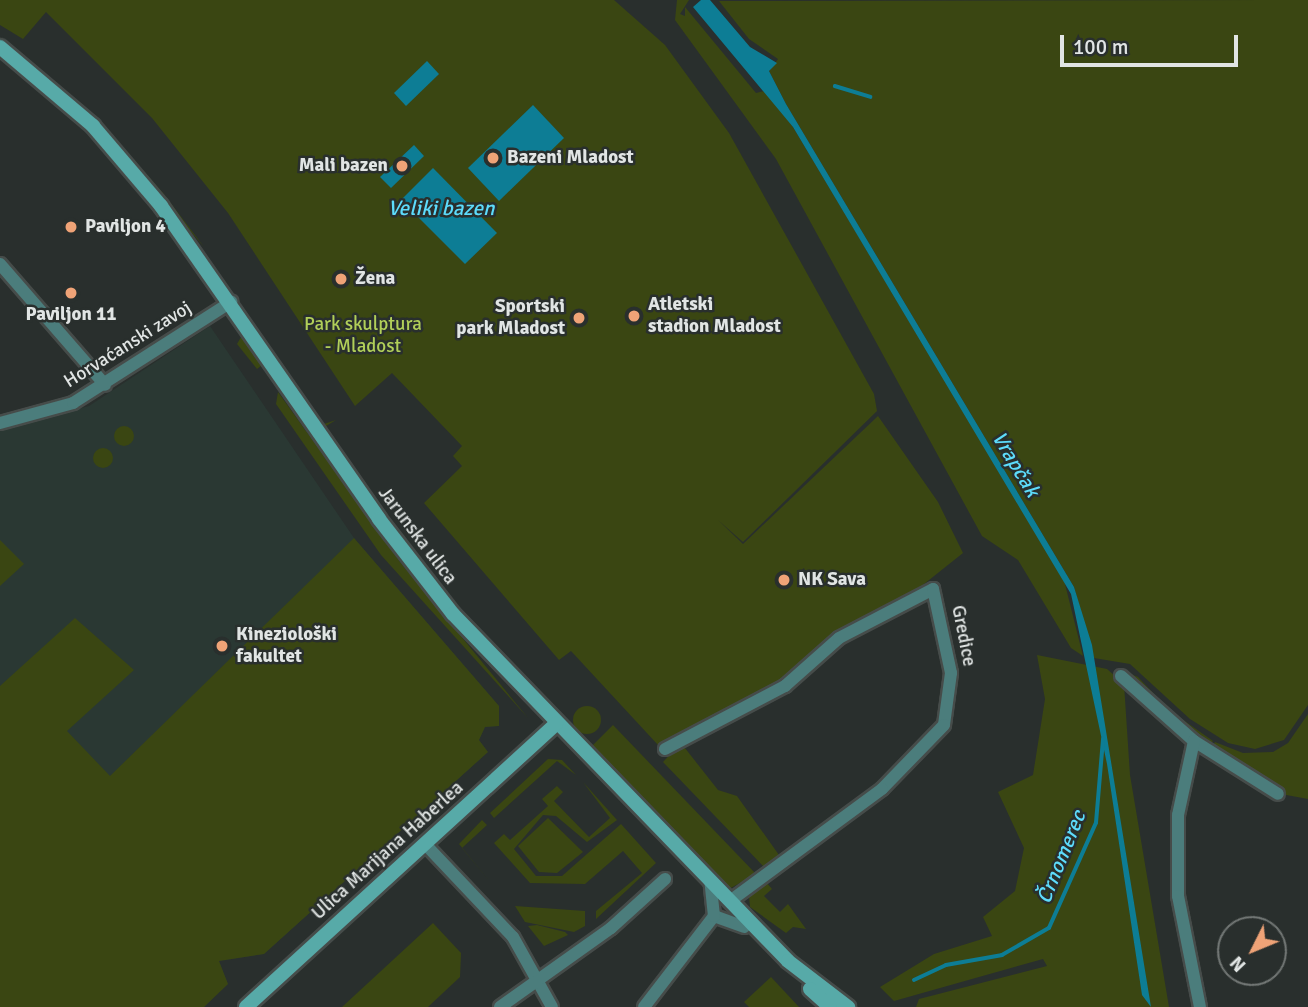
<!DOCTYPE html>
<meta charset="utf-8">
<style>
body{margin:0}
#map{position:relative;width:1308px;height:1007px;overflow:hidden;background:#292f2d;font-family:Signika,sans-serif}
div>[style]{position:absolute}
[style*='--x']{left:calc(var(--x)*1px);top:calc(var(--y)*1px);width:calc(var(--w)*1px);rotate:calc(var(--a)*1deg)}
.built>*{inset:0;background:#2a3833}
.green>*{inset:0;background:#3a4612}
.round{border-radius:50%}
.water>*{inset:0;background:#0d7d95}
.stream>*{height:3.5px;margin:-1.75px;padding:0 1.75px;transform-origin:1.75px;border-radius:1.75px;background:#0d7d95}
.roads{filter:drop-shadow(2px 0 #464c4a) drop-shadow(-2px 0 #464c4a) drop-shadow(0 2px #464c4a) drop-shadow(0 -2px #464c4a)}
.street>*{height:12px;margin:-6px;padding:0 6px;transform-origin:6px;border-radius:6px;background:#4b7d7c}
.secondary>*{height:14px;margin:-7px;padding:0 7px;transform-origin:7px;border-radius:7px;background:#57aaa8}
.dots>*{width:19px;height:19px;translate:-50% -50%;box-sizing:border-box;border:4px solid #292f2d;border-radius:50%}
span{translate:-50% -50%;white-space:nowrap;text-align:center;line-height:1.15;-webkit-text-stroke:5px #292f2d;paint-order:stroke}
.poi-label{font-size:19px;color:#e1e5e4;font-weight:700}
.left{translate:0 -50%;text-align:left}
.right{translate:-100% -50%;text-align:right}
.park-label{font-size:19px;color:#b1cf59}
.street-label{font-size:19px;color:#e1e5e4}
.water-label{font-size:21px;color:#5ddcfc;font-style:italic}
.north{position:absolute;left:1217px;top:916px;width:70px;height:70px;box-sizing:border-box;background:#292f2d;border:2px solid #737876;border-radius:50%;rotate:227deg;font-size:19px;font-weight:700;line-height:28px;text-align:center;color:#e1e5e4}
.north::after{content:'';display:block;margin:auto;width:24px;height:32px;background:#efa377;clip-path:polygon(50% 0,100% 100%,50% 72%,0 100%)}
.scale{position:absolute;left:1060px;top:35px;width:178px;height:32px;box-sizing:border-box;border:4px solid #e1e5e4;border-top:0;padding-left:9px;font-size:21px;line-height:24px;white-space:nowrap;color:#e1e5e4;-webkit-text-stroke:5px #292f2d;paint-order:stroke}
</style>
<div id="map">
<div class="built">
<div style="clip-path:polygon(210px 326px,354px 538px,499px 706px,499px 726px,485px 727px,479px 740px,488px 752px,264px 954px,219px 961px,228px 984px,204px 1007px,0 1007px,0 430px,89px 406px)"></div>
</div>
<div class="green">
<div style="clip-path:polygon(0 0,614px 0,665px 45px,729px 133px,874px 394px,877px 411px,743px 542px,718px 520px,743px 544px,878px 416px,938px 502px,963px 553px,909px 596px,849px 626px,764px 692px,658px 745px,571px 651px,559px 660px,424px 503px,462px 466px,453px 456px,462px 446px,392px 373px,355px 406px,228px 213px,152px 118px,46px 12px,23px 39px,0 25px)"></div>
<div style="clip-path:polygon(677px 0,689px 0,680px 14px,685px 16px,685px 7px,756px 93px,768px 90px,793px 127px,1064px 580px,1083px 656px,1071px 648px,1018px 560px,982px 536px,776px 159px,675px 20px)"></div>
<div style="clip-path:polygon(1308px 0,1308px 705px,1284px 740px,1255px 749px,1228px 743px,1190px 719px,1130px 664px,1094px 658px,1074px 587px,786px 104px,769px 71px,778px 59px,749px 39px,719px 1px)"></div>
<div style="clip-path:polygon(118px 142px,163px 193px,204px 247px,120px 149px)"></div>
<div style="clip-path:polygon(255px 326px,324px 424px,336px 420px,326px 426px,319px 420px)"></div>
<div style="clip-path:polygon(244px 332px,261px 366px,257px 369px,237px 344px)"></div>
<div style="clip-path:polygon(278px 392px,400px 562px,528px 718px,381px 555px,276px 404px)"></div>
<div class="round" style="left:114px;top:426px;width:20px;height:20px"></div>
<div class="round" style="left:93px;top:448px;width:20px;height:20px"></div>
<div style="clip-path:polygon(354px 538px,499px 706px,499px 726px,485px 727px,479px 740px,488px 752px,264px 954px,219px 961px,228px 984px,204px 1007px,0 1007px,0 686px,75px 618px,134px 670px,67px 731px,110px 776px)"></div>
<div style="clip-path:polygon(0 540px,24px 564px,0 586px)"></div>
<div style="clip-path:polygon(1037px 655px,1107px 669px,1124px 684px,1130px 775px,1169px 1007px,916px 1007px,919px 999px,1047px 966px,1043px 959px,894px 1001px,880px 987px,934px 954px,992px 936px,983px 917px,1015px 891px,1024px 848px,998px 792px,1033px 775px,1045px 699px)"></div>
<div style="clip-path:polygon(1119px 669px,1138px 677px,1169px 710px,1213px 741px,1208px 747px)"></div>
<div class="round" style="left:573px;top:706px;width:28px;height:28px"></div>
<div style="clip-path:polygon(1308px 714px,1308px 799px,1281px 794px,1211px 749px,1215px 742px,1243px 753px,1273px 752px,1288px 743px)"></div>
<div style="clip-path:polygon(613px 725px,756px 874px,729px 889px,592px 746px)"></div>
<div style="clip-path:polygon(681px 743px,718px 790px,737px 796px,779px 855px,764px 867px,663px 762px)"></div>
<div style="clip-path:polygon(548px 759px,562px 760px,576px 775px,557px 761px,494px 818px,490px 813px)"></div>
<div style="clip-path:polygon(583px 782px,617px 820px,587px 842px,556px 816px,543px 815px,514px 849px,536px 876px,562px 876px,621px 824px,656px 863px,596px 919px,596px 911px,642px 873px,623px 851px,585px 884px,530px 883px,494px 843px,504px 834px,510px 840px,548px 806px,542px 799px,557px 786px,563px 792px,554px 801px,589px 837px,610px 818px)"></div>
<div style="clip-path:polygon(548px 818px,583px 852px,557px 873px,539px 872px,518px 846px)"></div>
<div style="clip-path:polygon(482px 820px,487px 825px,462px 848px,492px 884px,459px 844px)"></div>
<div style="clip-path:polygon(766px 882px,772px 889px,764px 896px,780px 912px,788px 904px,806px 929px,793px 927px,786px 933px,750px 907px,749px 896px)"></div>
<div style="clip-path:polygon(515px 906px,585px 911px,585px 926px,574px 932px,525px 922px)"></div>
<div style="clip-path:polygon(433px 923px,461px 953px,460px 977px,428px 1007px,342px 1007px)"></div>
<div style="clip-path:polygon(537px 925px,565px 932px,568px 935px,544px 946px,528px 926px)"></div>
<div style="clip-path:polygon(771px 977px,799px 1007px,749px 1007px,744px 1002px)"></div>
</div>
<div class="water">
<div style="clip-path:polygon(701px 0,710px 0,750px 47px,777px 63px,769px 71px,786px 104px,1074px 587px,1092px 645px,1151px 1007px,1142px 995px,1107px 764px,1071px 594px,793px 127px,693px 7px)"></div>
<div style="clip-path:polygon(427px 61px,439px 74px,406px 106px,394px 93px)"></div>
<div style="clip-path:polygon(533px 105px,564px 138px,499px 201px,468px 168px)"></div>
<div style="clip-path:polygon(414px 145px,424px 156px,391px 188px,380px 177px)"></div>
<div style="clip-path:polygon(433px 168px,497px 233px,465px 264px,401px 200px)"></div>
</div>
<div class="stream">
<div style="--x:835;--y:86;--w:37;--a:17"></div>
<div style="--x:914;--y:980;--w:35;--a:-25"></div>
<div style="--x:946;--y:965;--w:57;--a:-10.1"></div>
<div style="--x:1002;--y:955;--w:54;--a:-29.9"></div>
<div style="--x:1049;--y:928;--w:115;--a:-65.9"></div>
<div style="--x:1096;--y:823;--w:84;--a:-85.2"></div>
</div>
<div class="roads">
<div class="street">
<div style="--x:0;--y:264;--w:160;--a:49"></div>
<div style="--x:0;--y:423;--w:76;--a:-15.3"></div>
<div style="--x:73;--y:403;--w:188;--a:-32.6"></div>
<div style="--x:1121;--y:676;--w:98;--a:41.7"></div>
<div style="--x:1194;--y:741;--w:99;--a:32.2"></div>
<div style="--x:1194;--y:741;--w:76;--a:102.2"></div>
<div style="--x:1178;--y:815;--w:81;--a:90"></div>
<div style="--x:1178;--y:896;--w:113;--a:78.8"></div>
<div style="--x:665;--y:749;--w:136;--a:-27.7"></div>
<div style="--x:785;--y:686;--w:72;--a:-41.6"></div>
<div style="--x:839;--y:638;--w:106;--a:-27.5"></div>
<div style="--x:933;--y:589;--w:86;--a:77.9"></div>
<div style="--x:951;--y:673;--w:52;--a:97.7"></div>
<div style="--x:944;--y:725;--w:89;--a:134.1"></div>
<div style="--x:882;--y:789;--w:189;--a:143.6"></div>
<div style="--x:425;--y:844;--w:128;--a:46.6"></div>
<div style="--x:513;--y:937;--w:80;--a:60.9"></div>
<div style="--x:714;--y:916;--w:32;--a:20"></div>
<div style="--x:500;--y:1007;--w:136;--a:-35.4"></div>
<div style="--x:611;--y:928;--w:73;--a:-42.2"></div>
<div style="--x:644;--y:1007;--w:115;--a:-52.4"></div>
<div style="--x:714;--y:916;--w:36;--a:-96"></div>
</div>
<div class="secondary">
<div style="--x:0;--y:47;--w:122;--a:40.3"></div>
<div style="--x:93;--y:126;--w:105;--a:49.6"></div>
<div style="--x:161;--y:206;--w:381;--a:55.1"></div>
<div style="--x:379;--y:519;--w:120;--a:52.1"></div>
<div style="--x:453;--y:614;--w:482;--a:46"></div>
<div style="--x:788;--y:961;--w:76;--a:37.5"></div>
<div style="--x:810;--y:989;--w:27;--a:42"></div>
<div style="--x:246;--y:1007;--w:420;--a:-42.4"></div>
</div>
</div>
<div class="dots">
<div style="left:493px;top:158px;background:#efa377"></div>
<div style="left:402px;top:166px;background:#efa377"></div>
<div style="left:71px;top:227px;background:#efa377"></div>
<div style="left:341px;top:279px;background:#efa377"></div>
<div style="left:71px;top:293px;background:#efa377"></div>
<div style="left:634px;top:316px;background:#efa377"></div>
<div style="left:579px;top:318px;background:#efa377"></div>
<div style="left:784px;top:580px;background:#efa377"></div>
<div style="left:222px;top:646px;background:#efa377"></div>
</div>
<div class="poi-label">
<span class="left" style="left:507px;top:158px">Bazeni Mladost</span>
<span class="right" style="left:388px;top:166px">Mali bazen</span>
<span class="left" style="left:85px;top:227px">Paviljon 4</span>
<span class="left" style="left:355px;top:279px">Žena</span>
<span class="left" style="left:648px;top:316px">Atletski<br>stadion Mladost</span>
<span class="right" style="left:565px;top:318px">Sportski<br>park Mladost</span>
<span style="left:71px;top:315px">Paviljon 11</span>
<span class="left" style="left:798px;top:580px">NK Sava</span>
<span class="left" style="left:236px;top:646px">Kineziološki<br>fakultet</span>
</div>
<div class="park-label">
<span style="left:363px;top:336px">Park skulptura<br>- Mladost</span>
</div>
<div class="street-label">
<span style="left:128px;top:345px;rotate:-32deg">Horvaćanski zavoj</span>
<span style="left:417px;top:536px;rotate:53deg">Jarunska ulica</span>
<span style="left:963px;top:636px;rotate:79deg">Gredice</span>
<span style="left:388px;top:851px;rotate:-42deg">Ulica Marijana Haberlea</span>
</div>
<div class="water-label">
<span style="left:441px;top:208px">Veliki bazen</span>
<span style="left:1016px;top:464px;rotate:59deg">Vrapčak</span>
<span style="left:1061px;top:857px;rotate:-68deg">Črnomerec</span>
</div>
<div class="north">N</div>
<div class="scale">100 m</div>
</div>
